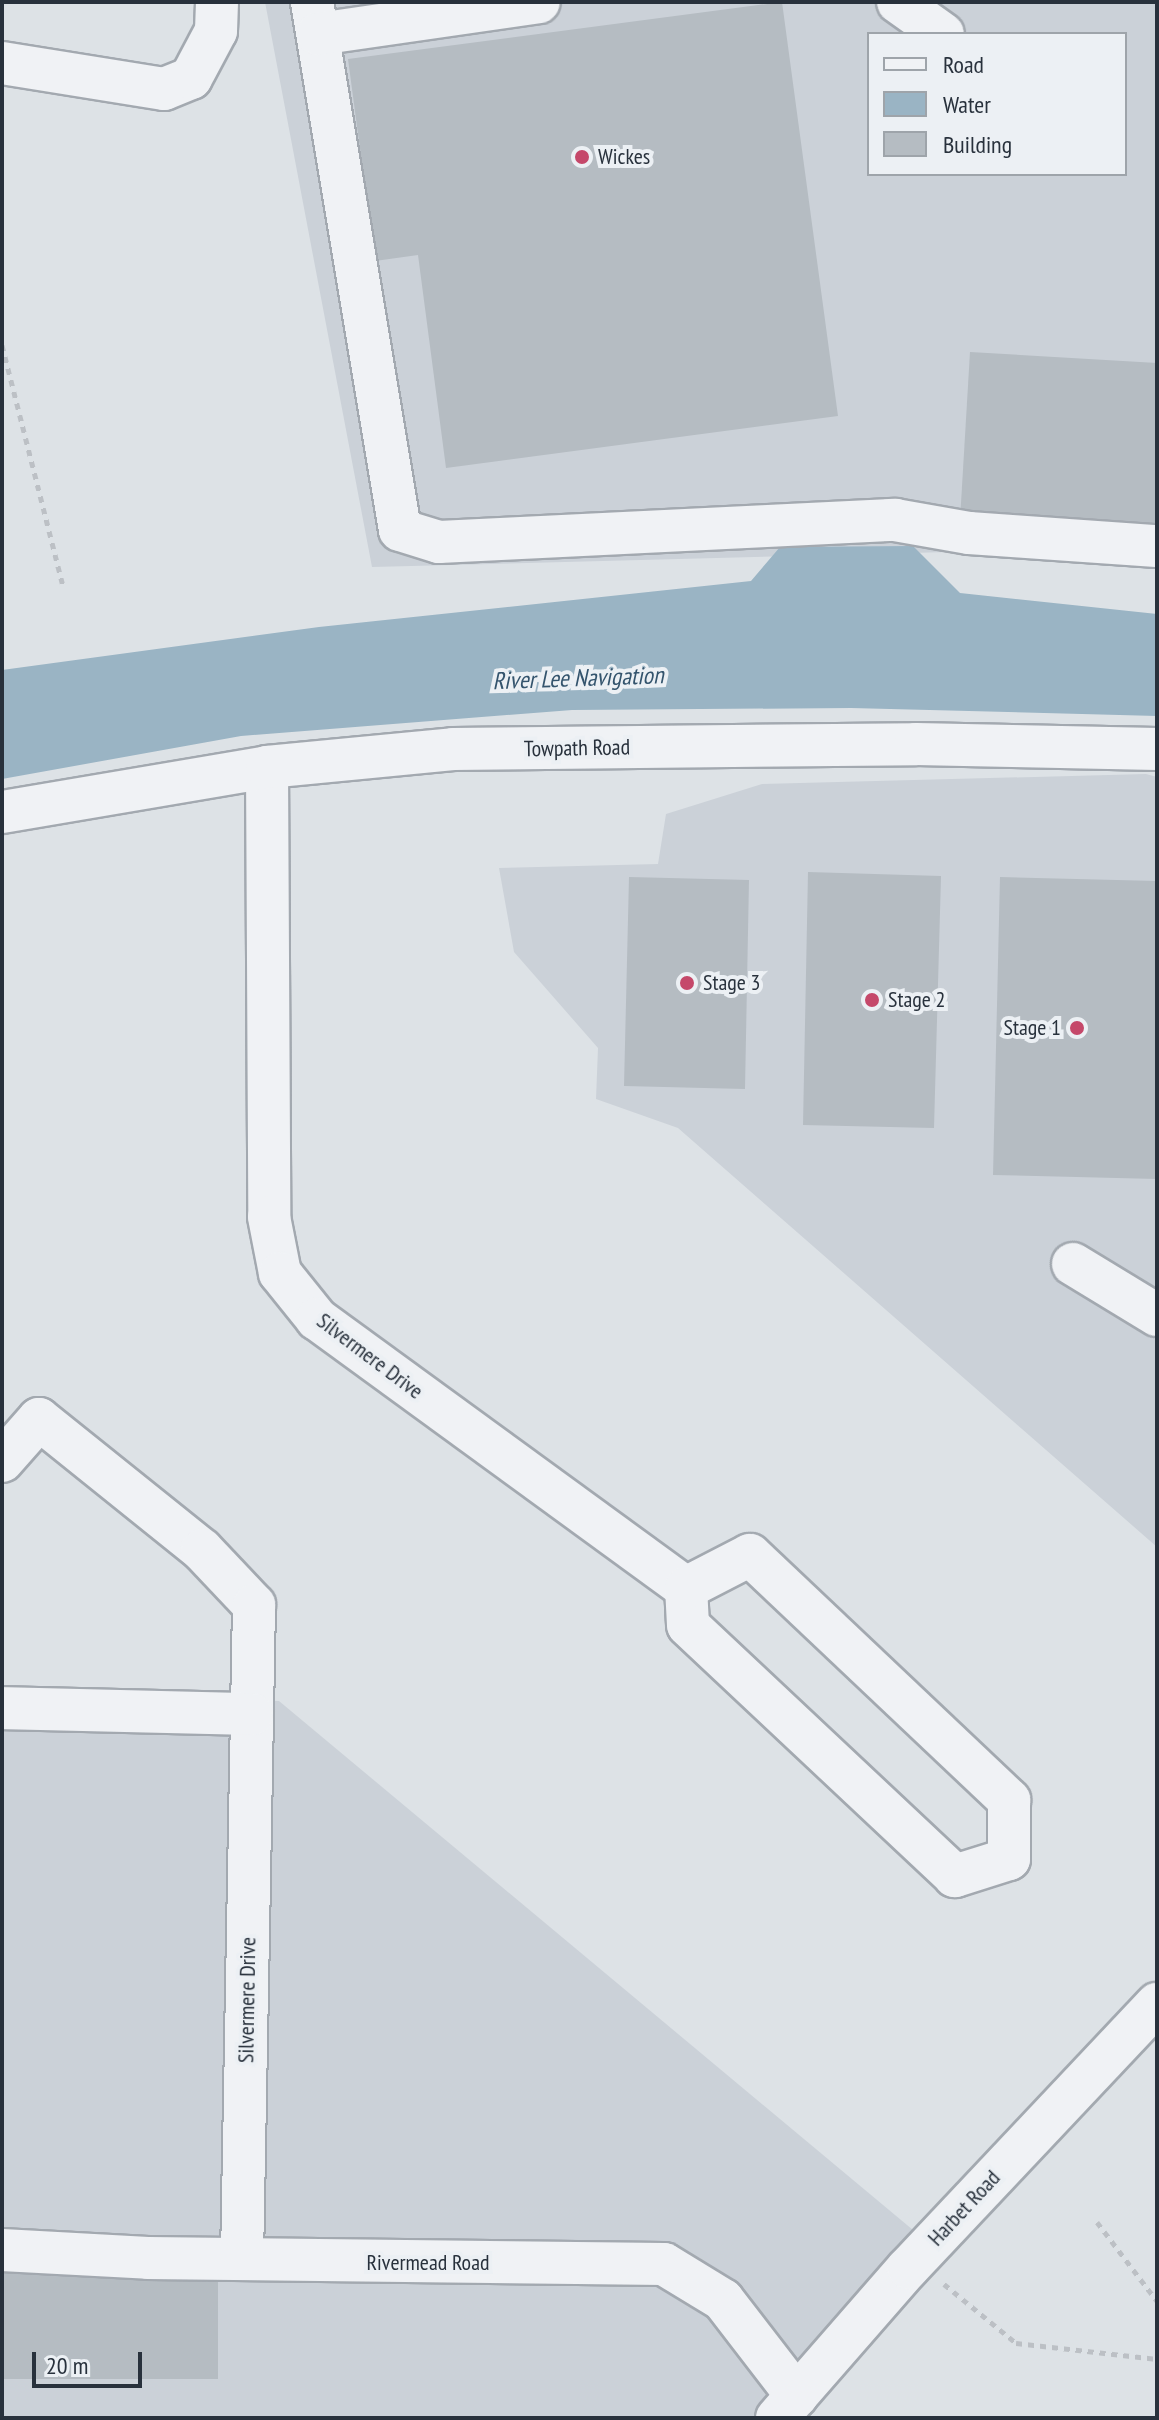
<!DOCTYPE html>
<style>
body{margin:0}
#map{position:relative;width:1159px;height:2420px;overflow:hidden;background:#dde2e6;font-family:"PT Sans Narrow",sans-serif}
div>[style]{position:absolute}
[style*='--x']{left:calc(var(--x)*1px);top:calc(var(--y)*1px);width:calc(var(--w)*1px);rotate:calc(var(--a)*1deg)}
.built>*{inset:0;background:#cbd1d8}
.water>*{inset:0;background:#9ab4c4}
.building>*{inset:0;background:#b5bcc2}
.path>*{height:5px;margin-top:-2.5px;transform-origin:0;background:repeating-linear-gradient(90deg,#bcc0c5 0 6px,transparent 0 12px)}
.roads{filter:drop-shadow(2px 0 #a3a9b0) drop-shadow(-2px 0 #a3a9b0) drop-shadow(0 2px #a3a9b0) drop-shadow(0 -2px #a3a9b0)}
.minor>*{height:42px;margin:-21px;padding:0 21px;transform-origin:21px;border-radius:21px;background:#f0f2f5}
.dots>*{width:22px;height:22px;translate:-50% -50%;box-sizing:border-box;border:4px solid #ecf0f4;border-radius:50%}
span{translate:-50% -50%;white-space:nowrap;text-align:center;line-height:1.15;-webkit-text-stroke:8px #ecf0f4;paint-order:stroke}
.poi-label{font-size:22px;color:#28313c}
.left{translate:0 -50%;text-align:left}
.right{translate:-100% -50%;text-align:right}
.street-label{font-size:22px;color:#28313c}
.water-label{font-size:24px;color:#34546d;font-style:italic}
.frame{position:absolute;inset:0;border:4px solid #28313c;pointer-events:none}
.legend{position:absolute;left:867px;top:32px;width:260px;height:144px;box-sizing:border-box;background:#ecf0f4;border:2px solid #9ea4aa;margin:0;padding:10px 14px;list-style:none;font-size:24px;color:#28313c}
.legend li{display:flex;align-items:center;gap:16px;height:40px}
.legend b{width:40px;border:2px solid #9ea4aa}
.scale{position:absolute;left:32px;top:2352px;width:110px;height:36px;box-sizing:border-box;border:4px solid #28313c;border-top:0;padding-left:10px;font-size:24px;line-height:28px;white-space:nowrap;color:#28313c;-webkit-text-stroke:6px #ecf0f4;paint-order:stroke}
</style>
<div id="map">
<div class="built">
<div style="clip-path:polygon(evenodd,265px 2px,1157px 2px,1157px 568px,948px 552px,372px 567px,265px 2px,869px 34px,1125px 34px,1125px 174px,869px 174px,869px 34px)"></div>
<div style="clip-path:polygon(1146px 774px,1157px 777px,1157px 1547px,678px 1128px,596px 1099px,598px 1048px,514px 952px,499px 868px,658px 864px,666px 814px,762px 784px)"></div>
<div style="clip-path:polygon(2px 1694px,279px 1701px,913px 2230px,754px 2418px,2px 2418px)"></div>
</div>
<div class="water">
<div style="clip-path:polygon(913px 546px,960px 593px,1157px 614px,1157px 716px,851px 708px,572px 710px,241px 736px,2px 779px,2px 670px,319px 627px,751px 581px,780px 547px)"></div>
</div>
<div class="building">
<div style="clip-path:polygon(782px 2px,838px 416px,446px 468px,418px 255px,375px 261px,348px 59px)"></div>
<div style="clip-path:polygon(970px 352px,1157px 363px,1157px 532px,960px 520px)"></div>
<div style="clip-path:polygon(808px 872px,941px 876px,934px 1128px,803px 1125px)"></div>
<div style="clip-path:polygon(629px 877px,749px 880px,745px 1089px,624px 1086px)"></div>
<div style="clip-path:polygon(1000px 877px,1157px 881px,1157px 1179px,993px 1175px)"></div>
<div style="clip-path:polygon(2px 2265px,218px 2267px,218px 2379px,2px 2379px)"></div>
</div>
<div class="path">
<div style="--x:2;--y:345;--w:249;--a:75.8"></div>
<div style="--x:1097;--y:2222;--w:99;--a:52.8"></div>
<div style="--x:944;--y:2284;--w:93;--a:39.3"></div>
<div style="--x:1016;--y:2343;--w:142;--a:6.5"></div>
</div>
<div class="roads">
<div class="minor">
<div style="--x:312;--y:2;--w:535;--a:80.54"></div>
<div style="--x:400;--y:530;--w:41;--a:17.1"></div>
<div style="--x:439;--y:542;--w:457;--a:-2.8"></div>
<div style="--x:895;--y:520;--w:75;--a:10"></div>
<div style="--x:969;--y:533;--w:188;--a:4"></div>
<div style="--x:898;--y:2;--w:55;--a:35.4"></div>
<div style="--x:318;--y:34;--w:223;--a:-8.2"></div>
<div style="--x:2;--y:63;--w:164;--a:9.1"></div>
<div style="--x:164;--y:89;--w:29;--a:-22"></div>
<div style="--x:191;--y:78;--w:53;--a:-62"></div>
<div style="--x:216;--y:31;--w:29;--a:-88"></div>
<div style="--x:267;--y:767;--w:450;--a:89.7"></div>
<div style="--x:269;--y:1217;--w:57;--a:78.9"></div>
<div style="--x:280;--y:1273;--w:59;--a:51.2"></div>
<div style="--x:317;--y:1319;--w:457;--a:36.1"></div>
<div style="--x:2;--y:812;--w:269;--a:-9.6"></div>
<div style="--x:267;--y:767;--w:187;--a:-5.5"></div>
<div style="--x:453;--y:749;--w:463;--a:-0.6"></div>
<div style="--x:916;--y:744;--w:241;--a:1.2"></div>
<div style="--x:1073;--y:1264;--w:98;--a:31.3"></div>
<div style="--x:2;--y:1461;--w:56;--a:-48.6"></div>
<div style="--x:39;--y:1419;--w:209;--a:38.8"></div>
<div style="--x:202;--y:1550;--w:76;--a:46.6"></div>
<div style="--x:254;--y:1605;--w:652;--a:91.05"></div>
<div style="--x:750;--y:1555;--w:357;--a:43.4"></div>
<div style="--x:1009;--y:1800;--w:59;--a:90"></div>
<div style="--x:1009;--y:1859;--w:57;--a:162.5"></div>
<div style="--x:955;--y:1876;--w:366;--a:-136.8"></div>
<div style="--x:688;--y:1625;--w:37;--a:-93"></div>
<div style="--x:686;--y:1588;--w:72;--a:-27.3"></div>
<div style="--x:2;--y:1708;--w:250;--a:1.4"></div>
<div style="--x:2;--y:2250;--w:146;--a:3.1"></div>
<div style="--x:148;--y:2258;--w:516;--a:0.67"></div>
<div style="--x:664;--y:2264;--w:69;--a:31.4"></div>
<div style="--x:723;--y:2300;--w:121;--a:52.4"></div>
<div style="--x:777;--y:2418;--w:199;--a:-48.9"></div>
<div style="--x:908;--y:2268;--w:363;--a:-46.7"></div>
</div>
</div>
<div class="dots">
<div style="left:582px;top:157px;background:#c5486a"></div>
<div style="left:687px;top:983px;background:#c5486a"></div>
<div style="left:872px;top:1000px;background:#c5486a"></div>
<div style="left:1077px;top:1028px;background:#c5486a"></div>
</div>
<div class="poi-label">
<span class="left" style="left:598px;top:157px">Wickes</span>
<span class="left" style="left:703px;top:983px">Stage 3</span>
<span class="left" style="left:888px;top:1000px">Stage 2</span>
<span class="right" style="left:1061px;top:1028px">Stage 1</span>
</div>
<div class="street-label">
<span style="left:577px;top:748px;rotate:-1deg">Towpath Road</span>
<span style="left:370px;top:1356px;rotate:37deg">Silvermere Drive</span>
<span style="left:247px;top:2000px;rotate:-89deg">Silvermere Drive</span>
<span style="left:964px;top:2208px;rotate:-47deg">Harbet Road</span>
<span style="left:428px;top:2263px">Rivermead Road</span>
</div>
<div class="water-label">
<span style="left:578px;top:678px;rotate:-2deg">River Lee Navigation</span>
</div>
<div class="frame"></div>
<ul class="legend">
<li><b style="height:10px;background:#f0f2f5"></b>Road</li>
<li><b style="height:22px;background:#9ab4c4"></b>Water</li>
<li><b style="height:22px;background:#b5bcc2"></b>Building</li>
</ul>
<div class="scale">20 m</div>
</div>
